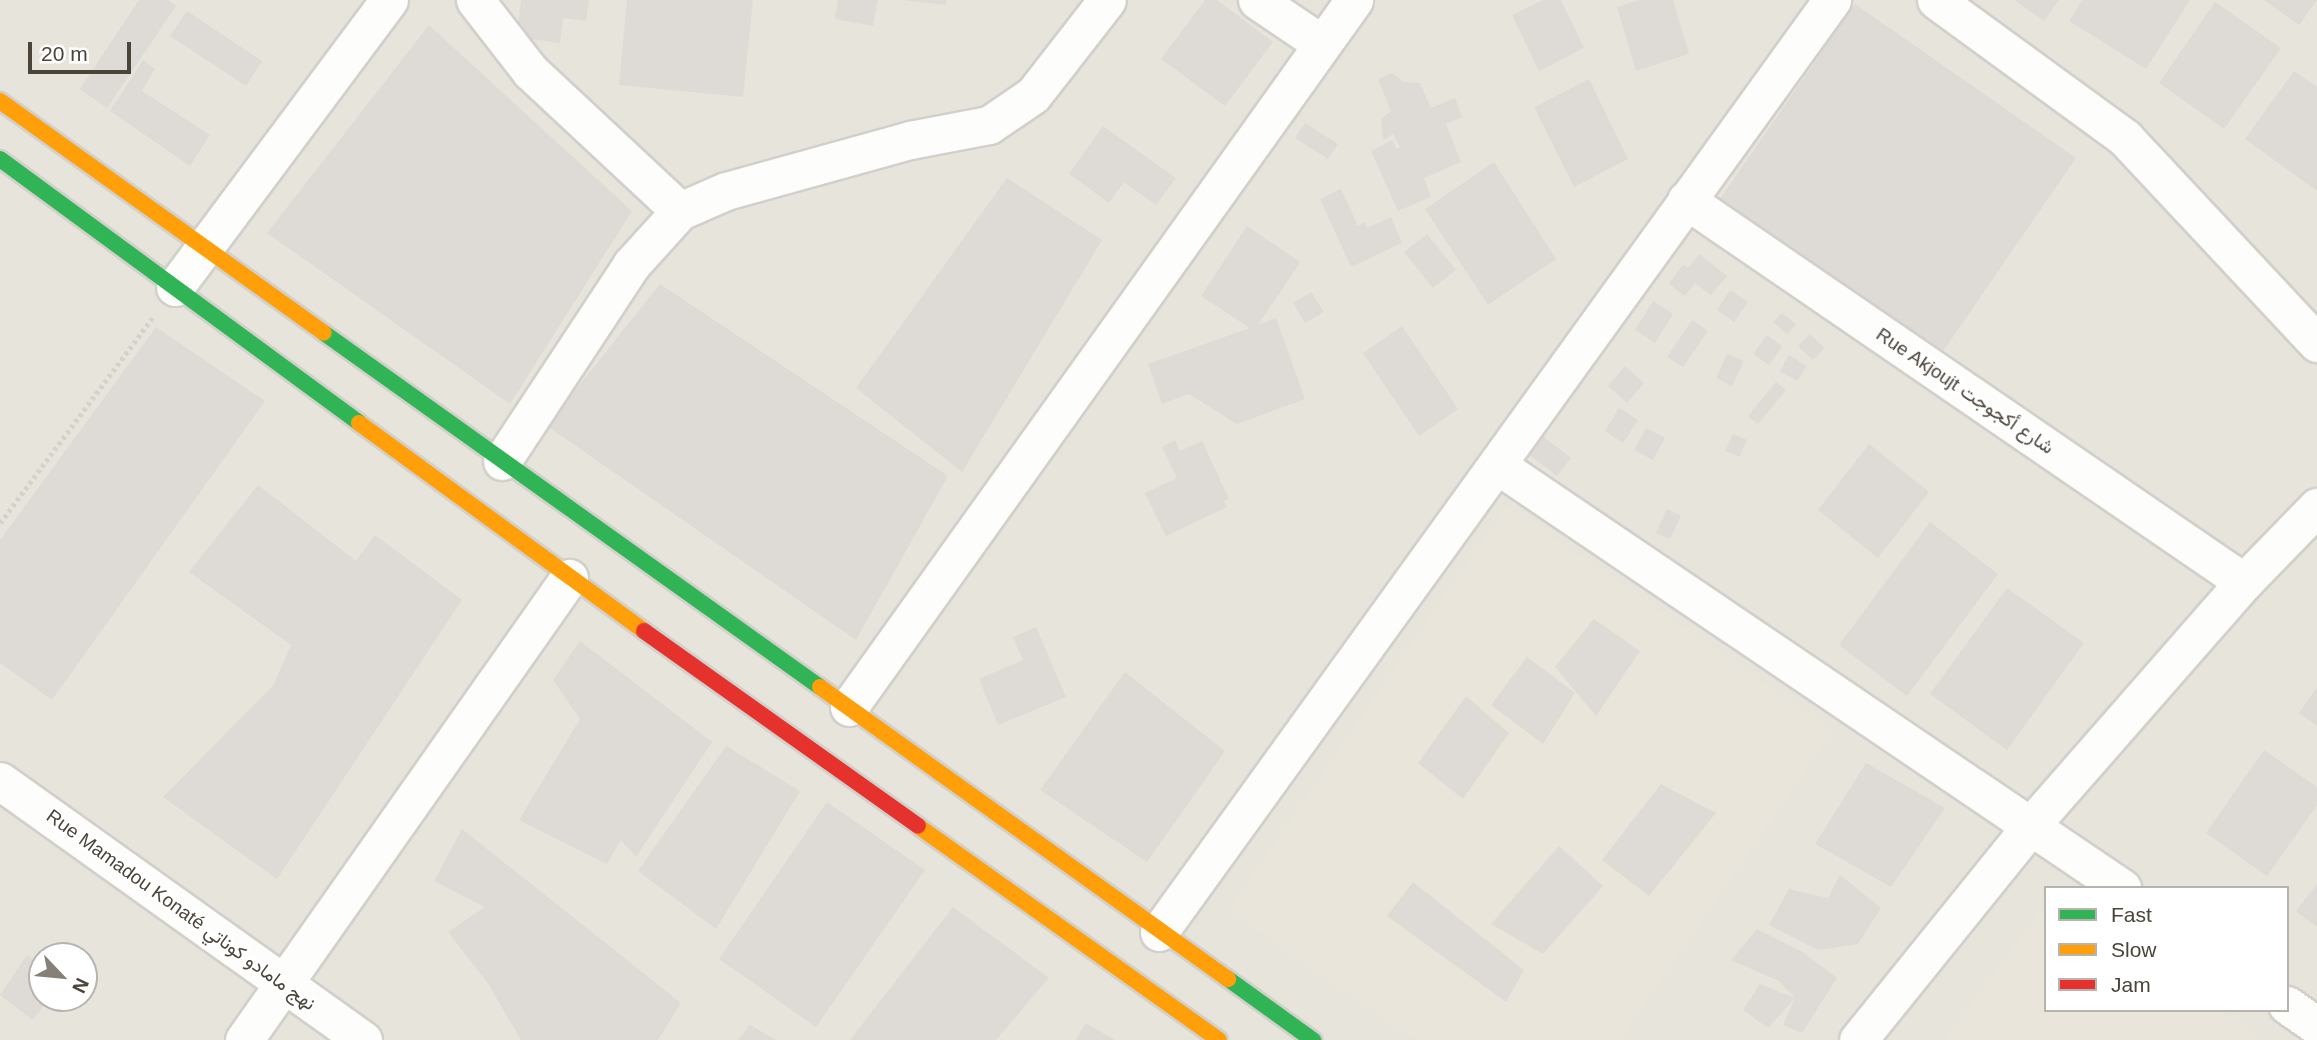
<!DOCTYPE html>
<meta charset="utf-8">
<style>
body{margin:0}
#map{position:relative;width:2317px;height:1040px;overflow:hidden;background:#f4f2ee;font-family:Arial,Vazirmatn,sans-serif}
div>[style]{position:absolute}
[style*='--x']{left:calc(var(--x)*1px);top:calc(var(--y)*1px);width:calc(var(--w)*1px);rotate:calc(var(--a)*1deg)}
.residential>*{inset:0;background:#e7e4dc}
.education>*{inset:0;background:#eae5da}
.building>*{inset:0;background:#dedbd6}
.path>*{height:4.5px;margin-top:-2.25px;transform-origin:0;background:repeating-linear-gradient(90deg,#d3d2cc 0 3.5px,transparent 0 7px)}
.roads{filter:drop-shadow(2px 0 #d2d0cb) drop-shadow(-2px 0 #d2d0cb) drop-shadow(0 2px #d2d0cb) drop-shadow(0 -2px #d2d0cb)}
.street>*{height:37px;margin:-18.5px;padding:0 18.5px;transform-origin:18.5px;border-radius:18.5px;background:#fdfdfc}
.fast>*{height:16px;margin:-8px;padding:0 8px;transform-origin:8px;border-radius:8px;background:#30b455}
.slow>*{height:16px;margin:-8px;padding:0 8px;transform-origin:8px;border-radius:8px;background:#ff9f0a}
.jam>*{height:16px;margin:-8px;padding:0 8px;transform-origin:8px;border-radius:8px;background:#e5322d}
span{translate:-50% -50%;white-space:nowrap;text-align:center;line-height:1.15;-webkit-text-stroke:6px #fff;paint-order:stroke}
.street-label{font-size:19px;color:#4b4439}
.legend{position:absolute;left:2044px;top:886px;width:245px;height:126px;box-sizing:border-box;background:#fff;border:2px solid #b7b4b0;margin:0;padding:9px 12px;list-style:none;font-size:21px;color:#4b4439}
.legend li{display:flex;align-items:center;gap:14px;height:35px}
.legend b{width:35px;border:2px solid #b7b4b0}
.north{position:absolute;left:28px;top:942px;width:70px;height:70px;box-sizing:border-box;background:#fff;border:2px solid #b7b4b0;border-radius:50%;rotate:116deg;font-size:19px;font-weight:700;line-height:28px;text-align:center;color:#4b4439}
.north::after{content:'';display:block;margin:auto;width:24px;height:32px;background:#868178;clip-path:polygon(50% 0,100% 100%,50% 72%,0 100%)}
.scale{position:absolute;left:28px;top:42px;width:103px;height:32px;box-sizing:border-box;border:4px solid #4b4439;border-top:0;padding-left:9px;font-size:21px;line-height:24px;white-space:nowrap;color:#4b4439;-webkit-text-stroke:5px #fff;paint-order:stroke}
</style>
<div id="map">
<div class="residential">
<div style="clip-path:polygon(evenodd,0 0,2317px 0,2317px 1040px,0 1040px,0 0,2046px 888px,2287px 888px,2287px 1010px,2046px 1010px,2046px 888px,0 0,42px 956px,84px 956px,84px 998px,42px 998px,42px 956px)"></div>
</div>
<div class="education">
<div style="clip-path:polygon(1507px 506px,1832px 731px,1619px 1040px,1417px 1040px,1229px 910px)"></div>
<div style="clip-path:polygon(2046px 904px,2046px 1010px,2220px 1010px,2260px 1040px,1945px 1040px)"></div>
</div>
<div class="building">
<div style="clip-path:polygon(139px 0,168px 0,176px 6px,107px 108px,80px 89px)"></div>
<div style="clip-path:polygon(521px 0,589px 0,586px 21px,563px 18px,560px 43px,517px 37px)"></div>
<div style="clip-path:polygon(627px 0,753px 0,743px 97px,619px 85px)"></div>
<div style="clip-path:polygon(838px 0,878px 0,873px 26px,835px 19px)"></div>
<div style="clip-path:polygon(902px 0,946px 0,946px 5px)"></div>
<div style="clip-path:polygon(1205px 0,1217px 0,1273px 42px,1225px 106px,1161px 59px)"></div>
<div style="clip-path:polygon(1543px 0,1561px 0,1584px 48px,1539px 71px,1512px 15px)"></div>
<div style="clip-path:polygon(1639px 0,1673px 0,1689px 54px,1636px 71px,1617px 7px)"></div>
<div style="clip-path:polygon(2014px 0,2059px 0,2044px 21px)"></div>
<div style="clip-path:polygon(2082px 0,2190px 0,2146px 69px,2069px 21px)"></div>
<div style="clip-path:polygon(2264px 0,2317px 0,2299px 25px)"></div>
<div style="clip-path:polygon(2215px 2px,2281px 48px,2224px 129px,2159px 83px)"></div>
<div style="clip-path:polygon(1855px 4px,2076px 158px,1939px 357px,1717px 203px)"></div>
<div style="clip-path:polygon(187px 11px,262px 61px,246px 86px,170px 36px)"></div>
<div style="clip-path:polygon(429px 25px,632px 211px,510px 404px,267px 233px)"></div>
<div style="clip-path:polygon(143px 60px,155px 69px,142px 91px,210px 135px,190px 166px,110px 111px)"></div>
<div style="clip-path:polygon(2294px 71px,2317px 87px,2317px 191px,2245px 139px)"></div>
<div style="clip-path:polygon(1392px 73px,1404px 82px,1420px 83px,1431px 108px,1455px 98px,1462px 117px,1446px 124px,1461px 162px,1424px 178px,1431px 197px,1398px 211px,1371px 151px,1392px 140px,1397px 149px,1400px 147px,1393px 134px,1383px 140px,1381px 119px,1391px 111px,1378px 79px)"></div>
<div style="clip-path:polygon(1589px 79px,1628px 159px,1574px 187px,1534px 107px)"></div>
<div style="clip-path:polygon(1305px 123px,1338px 144px,1328px 159px,1295px 138px)"></div>
<div style="clip-path:polygon(1103px 126px,1176px 178px,1156px 205px,1124px 182px,1109px 203px,1069px 174px)"></div>
<div style="clip-path:polygon(1494px 162px,1556px 259px,1488px 305px,1425px 209px)"></div>
<div style="clip-path:polygon(1007px 178px,1102px 240px,962px 472px,856px 388px)"></div>
<div style="clip-path:polygon(1341px 189px,1358px 226px,1365px 222px,1367px 228px,1391px 217px,1402px 243px,1351px 267px,1320px 199px)"></div>
<div style="clip-path:polygon(1247px 226px,1300px 262px,1258px 325px,1276px 318px,1305px 399px,1237px 424px,1189px 394px,1162px 404px,1148px 364px,1250px 328px,1201px 296px)"></div>
<div style="clip-path:polygon(1427px 234px,1456px 270px,1433px 288px,1404px 252px)"></div>
<div style="clip-path:polygon(1699px 254px,1727px 276px,1711px 295px,1695px 283px,1685px 296px,1669px 284px,1683px 264px,1688px 268px)"></div>
<div style="clip-path:polygon(660px 284px,948px 476px,856px 640px,547px 426px)"></div>
<div style="clip-path:polygon(1730px 290px,1748px 302px,1734px 322px,1717px 310px)"></div>
<div style="clip-path:polygon(1311px 292px,1324px 312px,1305px 323px,1293px 303px)"></div>
<div style="clip-path:polygon(1653px 301px,1673px 314px,1655px 343px,1635px 330px)"></div>
<div style="clip-path:polygon(1782px 313px,1796px 324px,1787px 334px,1773px 322px)"></div>
<div style="clip-path:polygon(1692px 320px,1708px 331px,1683px 367px,1667px 357px)"></div>
<div style="clip-path:polygon(1402px 326px,1458px 409px,1419px 436px,1363px 353px)"></div>
<div style="clip-path:polygon(156px 327px,265px 401px,52px 700px,0 663px,0 540px)"></div>
<div style="clip-path:polygon(1810px 334px,1825px 348px,1813px 360px,1798px 346px)"></div>
<div style="clip-path:polygon(1767px 335px,1782px 346px,1769px 365px,1753px 354px)"></div>
<div style="clip-path:polygon(1727px 354px,1744px 361px,1732px 386px,1716px 378px)"></div>
<div style="clip-path:polygon(1789px 355px,1807px 366px,1797px 381px,1780px 371px)"></div>
<div style="clip-path:polygon(1625px 366px,1644px 383px,1627px 403px,1608px 386px)"></div>
<div style="clip-path:polygon(1776px 382px,1786px 390px,1758px 424px,1748px 416px)"></div>
<div style="clip-path:polygon(1619px 408px,1638px 420px,1623px 443px,1605px 431px)"></div>
<div style="clip-path:polygon(1646px 428px,1665px 438px,1653px 460px,1634px 450px)"></div>
<div style="clip-path:polygon(1733px 434px,1747px 440px,1740px 457px,1725px 451px)"></div>
<div style="clip-path:polygon(1541px 435px,1571px 458px,1557px 476px,1527px 453px)"></div>
<div style="clip-path:polygon(1175px 440px,1180px 451px,1202px 441px,1229px 499px,1224px 501px,1227px 507px,1166px 536px,1145px 493px,1177px 478px,1162px 447px)"></div>
<div style="clip-path:polygon(1869px 444px,1929px 492px,1878px 558px,1818px 510px)"></div>
<div style="clip-path:polygon(258px 485px,356px 561px,375px 535px,462px 600px,277px 879px,163px 797px,273px 686px,291px 645px,189px 572px)"></div>
<div style="clip-path:polygon(1667px 509px,1681px 516px,1670px 539px,1656px 533px)"></div>
<div style="clip-path:polygon(1930px 522px,1998px 574px,1907px 696px,1839px 645px)"></div>
<div style="clip-path:polygon(2007px 588px,2084px 643px,2007px 750px,1930px 694px)"></div>
<div style="clip-path:polygon(1594px 619px,1640px 651px,1596px 716px,1555px 667px)"></div>
<div style="clip-path:polygon(1036px 627px,1066px 697px,998px 725px,979px 679px,1023px 660px,1013px 637px)"></div>
<div style="clip-path:polygon(580px 641px,712px 742px,636px 857px,621px 840px,607px 864px,519px 820px,580px 719px,553px 680px)"></div>
<div style="clip-path:polygon(1527px 657px,1575px 693px,1543px 744px,1491px 705px)"></div>
<div style="clip-path:polygon(1125px 672px,1225px 751px,1147px 862px,1040px 790px)"></div>
<div style="clip-path:polygon(2317px 687px,2317px 726px,2299px 713px)"></div>
<div style="clip-path:polygon(1466px 696px,1509px 733px,1463px 799px,1418px 763px)"></div>
<div style="clip-path:polygon(726px 746px,800px 791px,716px 929px,638px 871px)"></div>
<div style="clip-path:polygon(2264px 750px,2317px 787px,2317px 805px,2267px 876px,2206px 833px)"></div>
<div style="clip-path:polygon(1866px 763px,1945px 808px,1891px 887px,1815px 844px)"></div>
<div style="clip-path:polygon(1661px 784px,1716px 813px,1649px 896px,1602px 860px)"></div>
<div style="clip-path:polygon(827px 802px,925px 870px,816px 1027px,719px 959px)"></div>
<div style="clip-path:polygon(462px 829px,681px 1003px,658px 1040px,521px 1040px,487px 982px,448px 932px,485px 907px,434px 881px)"></div>
<div style="clip-path:polygon(1559px 846px,1603px 886px,1543px 954px,1491px 924px)"></div>
<div style="clip-path:polygon(1840px 875px,1881px 908px,1858px 944px,1818px 950px,1769px 925px,1789px 889px,1828px 898px)"></div>
<div style="clip-path:polygon(1413px 882px,1524px 970px,1506px 1002px,1387px 916px)"></div>
<div style="clip-path:polygon(2317px 884px,2317px 927px,2296px 911px)"></div>
<div style="clip-path:polygon(953px 907px,1049px 978px,996px 1040px,850px 1040px)"></div>
<div style="clip-path:polygon(1757px 929px,1801px 951px,1837px 978px,1802px 1033px,1783px 1025px,1795px 998px,1779px 981px,1731px 960px)"></div>
<div style="clip-path:polygon(27px 955px,42px 967px,42px 998px,50px 998px,33px 1020px,0 995px)"></div>
<div style="clip-path:polygon(1760px 984px,1795px 998px,1768px 1028px,1743px 1010px)"></div>
<div style="clip-path:polygon(1086px 1023px,1115px 1040px,1076px 1040px)"></div>
<div style="clip-path:polygon(750px 1025px,776px 1040px,738px 1040px)"></div>
</div>
<div class="path">
<div style="--x:0;--y:523;--w:258;--a:-53.4"></div>
</div>
<div class="roads">
<div class="street">
<div style="--x:475;--y:0;--w:90;--a:52.2"></div>
<div style="--x:530;--y:71;--w:205;--a:43"></div>
<div style="--x:1257;--y:0;--w:78;--a:34.1"></div>
<div style="--x:1936;--y:0;--w:234;--a:36.1"></div>
<div style="--x:2125;--y:138;--w:281;--a:46.9"></div>
<div style="--x:1686;--y:200;--w:676;--a:34.4"></div>
<div style="--x:175;--y:287;--w:358;--a:-53.3"></div>
<div style="--x:502;--y:461;--w:235;--a:-56.6"></div>
<div style="--x:631;--y:265;--w:73;--a:-47.8"></div>
<div style="--x:680;--y:211;--w:50;--a:-23.5"></div>
<div style="--x:726;--y:191;--w:191;--a:-15.5"></div>
<div style="--x:910;--y:140;--w:80;--a:-10.8"></div>
<div style="--x:989;--y:125;--w:53;--a:-34.3"></div>
<div style="--x:1033;--y:95;--w:120;--a:-52.1"></div>
<div style="--x:1497;--y:465;--w:755;--a:34.09"></div>
<div style="--x:849;--y:707;--w:869;--a:-54.46"></div>
<div style="--x:0;--y:781;--w:446;--a:35.5"></div>
<div style="--x:1159;--y:932;--w:1150;--a:-54.17"></div>
<div style="--x:2287;--y:1005;--w:37;--a:35"></div>
<div style="--x:244;--y:1040;--w:565;--a:-54.88"></div>
<div style="--x:1858;--y:1040;--w:277;--a:-51.1"></div>
<div style="--x:2032;--y:824;--w:322;--a:-48.8"></div>
<div style="--x:2244;--y:582;--w:105;--a:-45.8"></div>
</div>
<div class="fast">
<div style="--x:0;--y:159;--w:446;--a:36.3"></div>
<div style="--x:324;--y:333;--w:609;--a:35.52"></div>
<div style="--x:1228;--y:979;--w:105;--a:35.7"></div>
</div>
<div class="slow">
<div style="--x:0;--y:101;--w:398;--a:35.6"></div>
<div style="--x:359;--y:423;--w:353;--a:36.1"></div>
<div style="--x:820;--y:687;--w:502;--a:35.59"></div>
<div style="--x:918;--y:826;--w:369;--a:35.4"></div>
</div>
<div class="jam">
<div style="--x:644;--y:631;--w:336;--a:35.4"></div>
</div>
</div>
<div class="street-label">
<span style="left:1965px;top:391px;rotate:34deg">Rue Akjoujt شارع أكجوجت</span>
<span style="left:181px;top:910px;rotate:36deg">Rue Mamadou Konaté نهج مامادو كوناتي</span>
</div>
<ul class="legend">
<li><b style="height:9px;background:#30b455"></b>Fast</li>
<li><b style="height:9px;background:#ff9f0a"></b>Slow</li>
<li><b style="height:9px;background:#e5322d"></b>Jam</li>
</ul>
<div class="north">N</div>
<div class="scale">20 m</div>
</div>
